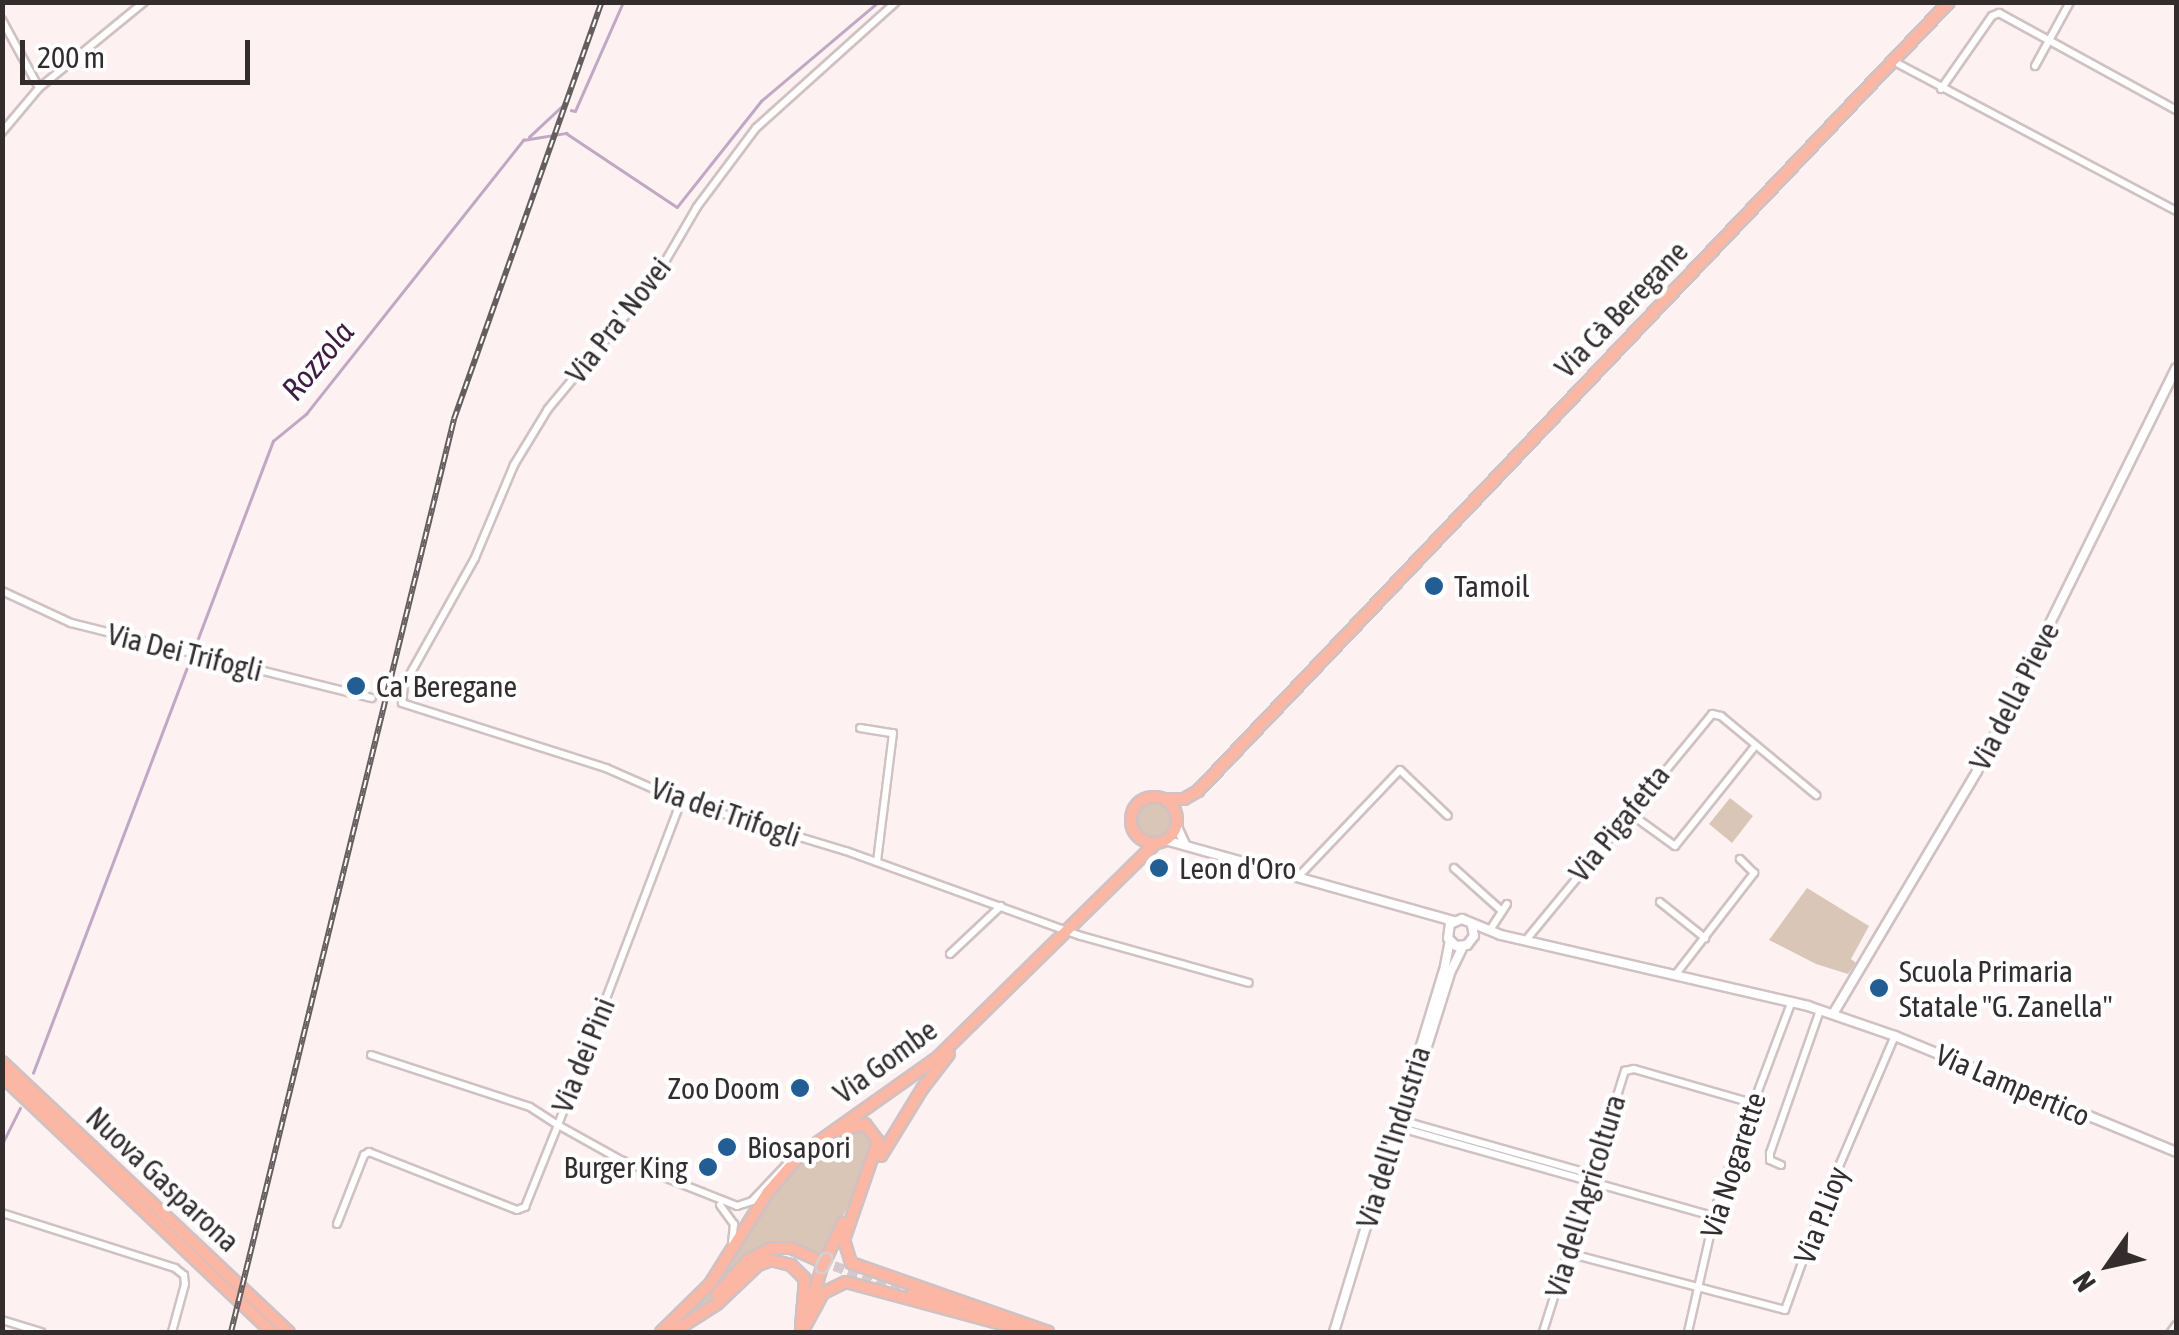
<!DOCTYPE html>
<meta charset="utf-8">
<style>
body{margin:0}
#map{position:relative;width:2179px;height:1335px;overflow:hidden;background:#fdf1f2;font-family:"Asap Condensed",sans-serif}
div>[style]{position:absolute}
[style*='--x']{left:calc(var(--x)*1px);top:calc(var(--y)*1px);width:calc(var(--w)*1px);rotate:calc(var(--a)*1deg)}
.green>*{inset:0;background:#dac6b6}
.round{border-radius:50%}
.stream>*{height:2.5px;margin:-1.25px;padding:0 1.25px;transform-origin:1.25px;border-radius:1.25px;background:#c0a7c3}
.primary-tunnel>*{height:10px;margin-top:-5px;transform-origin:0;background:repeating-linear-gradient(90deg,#d5cacb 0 10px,transparent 0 15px)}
.roads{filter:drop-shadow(2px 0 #d0c1c2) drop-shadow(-2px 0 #d0c1c2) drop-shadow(0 2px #d0c1c2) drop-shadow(0 -2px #d0c1c2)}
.minor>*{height:6px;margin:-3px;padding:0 3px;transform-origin:3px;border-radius:3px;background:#fff}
.tertiary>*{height:8px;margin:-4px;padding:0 4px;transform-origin:4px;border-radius:4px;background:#fff}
.primary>*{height:10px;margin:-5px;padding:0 5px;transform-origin:5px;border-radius:5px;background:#fbb6a4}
.primary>.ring{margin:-5px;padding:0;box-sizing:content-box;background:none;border:10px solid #fbb6a4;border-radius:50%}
.rail>*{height:6px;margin-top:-3px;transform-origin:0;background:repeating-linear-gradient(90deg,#fff 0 8px,#655e5f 0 16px);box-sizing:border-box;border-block:2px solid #655e5f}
.bridges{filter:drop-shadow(2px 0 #d2d1d1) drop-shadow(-2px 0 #d2d1d1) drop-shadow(0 2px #d2d1d1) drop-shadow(0 -2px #d2d1d1)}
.primary-bridge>*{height:10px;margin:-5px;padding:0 5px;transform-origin:5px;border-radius:5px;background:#fbb6a4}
.dots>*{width:28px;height:28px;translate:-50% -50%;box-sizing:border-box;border:5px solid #fff;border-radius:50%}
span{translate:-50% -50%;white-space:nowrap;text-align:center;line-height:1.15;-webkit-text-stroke:9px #fff;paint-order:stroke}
.street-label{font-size:30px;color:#332d2e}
.poi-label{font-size:30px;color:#332d2e}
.left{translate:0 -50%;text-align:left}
.right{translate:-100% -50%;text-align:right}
.water-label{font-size:32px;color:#3f1d43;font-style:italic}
.frame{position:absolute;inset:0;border:5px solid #332d2e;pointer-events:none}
.north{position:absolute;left:2059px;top:1215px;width:100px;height:100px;-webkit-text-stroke:8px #fff;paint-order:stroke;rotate:236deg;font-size:28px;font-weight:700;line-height:40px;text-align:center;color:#332d2e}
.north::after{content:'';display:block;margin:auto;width:35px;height:45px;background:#332d2e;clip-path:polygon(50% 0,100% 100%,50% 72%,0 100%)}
.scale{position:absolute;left:20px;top:40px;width:230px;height:45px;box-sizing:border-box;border:5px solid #332d2e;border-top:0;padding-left:12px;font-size:30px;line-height:35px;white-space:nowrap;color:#332d2e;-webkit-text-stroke:8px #fff;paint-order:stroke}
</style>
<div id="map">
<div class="green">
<div style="clip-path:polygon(1730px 798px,1753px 816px,1732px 843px,1709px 824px)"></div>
<div class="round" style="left:1137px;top:803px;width:34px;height:34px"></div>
<div style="clip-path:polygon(1807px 888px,1869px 926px,1851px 959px,1856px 963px,1848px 974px,1816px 964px,1769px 940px)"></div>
<div style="clip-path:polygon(859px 1127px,874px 1138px,855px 1194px,821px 1257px,800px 1246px,778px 1243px,755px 1250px,723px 1281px,703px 1310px,675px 1328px,711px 1292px,768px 1197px,807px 1154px,846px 1129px)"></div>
</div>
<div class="stream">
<div style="--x:571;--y:110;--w:4;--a:14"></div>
<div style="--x:575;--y:111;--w:119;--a:-66.2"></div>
<div style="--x:529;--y:137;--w:44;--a:-43.2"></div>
<div style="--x:33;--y:1073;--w:676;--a:-69.21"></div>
<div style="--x:273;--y:441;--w:43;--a:-39.3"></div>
<div style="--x:306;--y:414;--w:350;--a:-51.6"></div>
<div style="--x:523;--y:140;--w:44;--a:-9.2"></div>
<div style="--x:566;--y:133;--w:133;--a:33.7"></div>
<div style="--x:677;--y:207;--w:135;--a:-51.6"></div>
<div style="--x:761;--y:101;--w:153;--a:-40.2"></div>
<div style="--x:2;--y:1144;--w:40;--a:-63.4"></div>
</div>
<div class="primary-tunnel">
<div style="--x:820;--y:1261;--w:98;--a:19.7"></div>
</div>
<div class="roads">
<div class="minor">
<div style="--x:896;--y:2;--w:188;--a:138"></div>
<div style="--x:756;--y:128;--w:99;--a:126.8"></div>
<div style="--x:697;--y:207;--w:89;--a:120.3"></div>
<div style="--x:652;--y:284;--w:163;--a:129.8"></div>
<div style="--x:548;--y:409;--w:66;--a:121.3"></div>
<div style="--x:514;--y:465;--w:101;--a:112.8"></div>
<div style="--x:475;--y:558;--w:145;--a:119.2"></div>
<div style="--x:404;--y:685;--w:18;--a:96"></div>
<div style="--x:402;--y:703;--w:214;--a:17.7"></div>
<div style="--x:606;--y:768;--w:82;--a:23.7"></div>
<div style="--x:681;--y:801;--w:172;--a:16.9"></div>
<div style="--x:846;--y:851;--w:250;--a:19.9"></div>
<div style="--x:1081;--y:936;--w:174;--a:15.6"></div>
<div style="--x:2;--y:20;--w:77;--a:61.4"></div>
<div style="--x:1893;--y:61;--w:320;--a:27.9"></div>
<div style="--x:2035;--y:66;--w:73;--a:-61.3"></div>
<div style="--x:1941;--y:89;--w:89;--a:-55.1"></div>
<div style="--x:1992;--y:16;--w:8;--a:-23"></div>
<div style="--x:1999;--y:13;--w:202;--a:28.7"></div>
<div style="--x:2;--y:132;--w:57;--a:-49.9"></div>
<div style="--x:39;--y:88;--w:136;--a:-39.3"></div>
<div style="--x:2;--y:591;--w:76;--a:24.9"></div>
<div style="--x:71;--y:623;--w:310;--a:14"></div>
<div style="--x:860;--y:728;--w:33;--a:9"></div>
<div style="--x:893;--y:733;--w:130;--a:97.1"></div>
<div style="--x:1628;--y:812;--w:58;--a:35.9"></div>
<div style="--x:1675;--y:846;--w:128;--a:-51.3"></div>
<div style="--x:1454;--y:868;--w:64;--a:41.9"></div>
<div style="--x:1299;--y:876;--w:146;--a:-46.4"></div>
<div style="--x:1400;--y:770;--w:66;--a:43.8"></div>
<div style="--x:1660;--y:902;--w:58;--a:38.7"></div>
<div style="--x:1490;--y:930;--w:31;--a:-57"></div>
<div style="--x:1526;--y:940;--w:293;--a:-50.5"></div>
<div style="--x:1712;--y:714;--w:9;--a:13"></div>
<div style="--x:1721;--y:716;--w:124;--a:39.7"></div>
<div style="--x:950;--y:954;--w:70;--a:-43.3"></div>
<div style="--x:1676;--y:974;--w:128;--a:-52.3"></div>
<div style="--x:1754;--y:873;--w:20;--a:-135"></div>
<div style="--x:371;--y:1055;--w:167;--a:18.1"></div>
<div style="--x:530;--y:1107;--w:33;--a:33"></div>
<div style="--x:558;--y:1125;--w:347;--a:-69.2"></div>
<div style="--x:1400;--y:1120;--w:198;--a:15.8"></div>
<div style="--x:1401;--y:1128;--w:324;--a:15.8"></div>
<div style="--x:1781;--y:1165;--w:12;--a:-156"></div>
<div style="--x:1770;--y:1160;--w:7;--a:-90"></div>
<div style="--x:1770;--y:1153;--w:151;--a:-70.7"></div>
<div style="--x:720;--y:1205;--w:24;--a:54"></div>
<div style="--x:734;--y:1224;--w:18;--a:96"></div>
<div style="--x:2;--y:1213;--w:182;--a:17.6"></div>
<div style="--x:175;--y:1268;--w:11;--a:38"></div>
<div style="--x:184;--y:1275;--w:9;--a:84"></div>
<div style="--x:185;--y:1284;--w:50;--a:105.2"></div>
<div style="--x:337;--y:1224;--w:74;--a:-68.6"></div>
<div style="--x:364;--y:1155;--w:6;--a:-31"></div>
<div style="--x:369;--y:1152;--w:159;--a:21.4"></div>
<div style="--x:517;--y:1210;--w:9;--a:-21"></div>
<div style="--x:525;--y:1207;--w:88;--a:-68.1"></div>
<div style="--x:558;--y:1125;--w:72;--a:29.1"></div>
<div style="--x:621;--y:1160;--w:125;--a:21.6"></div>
<div style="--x:737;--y:1206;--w:16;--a:-18"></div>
<div style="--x:752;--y:1201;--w:54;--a:-46.5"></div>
<div style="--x:1568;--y:1253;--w:224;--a:14.7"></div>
<div style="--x:1785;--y:1310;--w:118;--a:-70.2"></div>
<div style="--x:1825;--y:1199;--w:177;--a:-66.8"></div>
<div style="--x:2;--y:1320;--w:41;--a:17.1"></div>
<div style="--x:1543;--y:1332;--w:274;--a:-72.6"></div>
<div style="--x:1625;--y:1071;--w:9;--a:-13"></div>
<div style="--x:1634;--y:1069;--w:123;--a:16.1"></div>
<div style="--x:1688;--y:1332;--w:140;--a:-77.2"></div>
<div style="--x:1719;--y:1195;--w:207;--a:-69.4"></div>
<div style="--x:2171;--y:1332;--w:9;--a:-54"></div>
</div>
<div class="tertiary">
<div style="--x:1177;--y:827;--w:19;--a:65"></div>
<div style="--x:1165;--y:840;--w:300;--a:15.7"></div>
<div style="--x:1472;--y:926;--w:10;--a:79"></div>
<div style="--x:1474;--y:936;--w:11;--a:128"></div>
<div style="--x:1467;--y:945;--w:11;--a:175"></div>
<div style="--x:1456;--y:946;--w:11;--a:-135"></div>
<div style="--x:1448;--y:938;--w:14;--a:-82"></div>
<div style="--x:1450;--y:924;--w:13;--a:-23"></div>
<div style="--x:1462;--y:919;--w:42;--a:22.3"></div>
<div style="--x:1501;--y:935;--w:315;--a:13"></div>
<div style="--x:1808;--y:1006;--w:92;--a:19"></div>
<div style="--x:1895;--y:1036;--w:304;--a:22.4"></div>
<div style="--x:1833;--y:1014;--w:282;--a:-59.3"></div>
<div style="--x:1977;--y:771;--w:449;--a:-63.7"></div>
<div style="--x:1382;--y:1189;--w:226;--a:-72.5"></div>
<div style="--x:1450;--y:973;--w:30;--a:-64"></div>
<div style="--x:1334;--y:1332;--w:377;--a:-73.1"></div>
<div style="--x:1444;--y:971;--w:31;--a:-79"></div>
</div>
<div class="primary">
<div class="ring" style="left:1131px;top:797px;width:36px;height:36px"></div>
<div style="--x:1166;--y:799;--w:18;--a:0"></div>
<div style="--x:1184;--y:799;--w:16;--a:-30"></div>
<div style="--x:1198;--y:791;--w:1089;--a:-46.41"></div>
<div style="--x:2;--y:1062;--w:394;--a:43.3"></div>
<div style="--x:2;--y:1076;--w:372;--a:43.5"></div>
<div style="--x:840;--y:1130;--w:26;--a:-13"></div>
<div style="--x:865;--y:1124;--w:21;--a:53"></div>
<div style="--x:878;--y:1141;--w:105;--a:109"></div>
<div style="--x:844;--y:1240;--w:24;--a:73"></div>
<div style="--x:851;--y:1263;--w:209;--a:19.3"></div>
<div style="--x:881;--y:1156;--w:79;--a:-58.5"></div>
<div style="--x:922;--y:1089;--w:44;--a:-52.4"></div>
<div style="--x:826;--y:1259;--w:40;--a:-65"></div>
<div style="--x:717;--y:1294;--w:46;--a:-47.6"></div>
<div style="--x:748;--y:1260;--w:27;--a:-27"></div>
<div style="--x:772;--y:1248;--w:19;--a:0"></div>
<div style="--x:791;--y:1248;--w:32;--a:24"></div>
<div style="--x:912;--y:1294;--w:41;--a:15.8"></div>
<div style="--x:811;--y:1303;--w:38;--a:-73"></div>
<div style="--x:661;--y:1332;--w:69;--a:-44.4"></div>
<div style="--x:710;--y:1284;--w:109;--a:-57.8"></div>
<div style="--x:768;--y:1192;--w:49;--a:-49.1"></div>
<div style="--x:800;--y:1155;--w:168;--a:-35.3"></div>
<div style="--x:937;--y:1058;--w:307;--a:-44.5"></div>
<div style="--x:673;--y:1332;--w:52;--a:-32.5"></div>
<div style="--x:717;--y:1304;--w:57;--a:-43.6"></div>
<div style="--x:758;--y:1265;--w:14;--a:-21"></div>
<div style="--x:771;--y:1260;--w:21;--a:14"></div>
<div style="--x:791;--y:1265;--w:20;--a:45"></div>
<div style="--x:805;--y:1279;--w:48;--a:94.8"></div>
<div style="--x:802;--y:1332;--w:44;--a:-61.7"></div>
<div style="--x:823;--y:1293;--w:25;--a:-26"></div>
<div style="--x:846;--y:1282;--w:192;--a:15.1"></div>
</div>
</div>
<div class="rail">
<div style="--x:231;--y:1332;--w:940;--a:-76.27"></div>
<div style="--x:454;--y:419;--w:442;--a:-70.5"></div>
</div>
<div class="bridges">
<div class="primary-bridge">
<div style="--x:822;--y:1267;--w:9;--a:-63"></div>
</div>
</div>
<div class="dots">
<div style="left:1434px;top:586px;background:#225d94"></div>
<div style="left:356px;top:686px;background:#225d94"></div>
<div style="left:1159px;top:868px;background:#225d94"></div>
<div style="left:1879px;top:988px;background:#225d94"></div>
<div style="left:800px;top:1088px;background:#225d94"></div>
<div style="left:727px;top:1147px;background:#225d94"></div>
<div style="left:708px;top:1167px;background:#225d94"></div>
</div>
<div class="street-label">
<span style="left:1621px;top:309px;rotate:-46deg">Via Cà Beregane</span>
<span style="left:618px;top:320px;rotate:-52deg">Via Pra' Novei</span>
<span style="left:185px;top:652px;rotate:14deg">Via Dei Trifogli</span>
<span style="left:2014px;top:696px;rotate:-63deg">Via della Pieve</span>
<span style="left:726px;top:812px;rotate:19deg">Via dei Trifogli</span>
<span style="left:1619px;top:823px;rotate:-51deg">Via Pigafetta</span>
<span style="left:583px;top:1055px;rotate:-68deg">Via dei Pini</span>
<span style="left:885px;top:1061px;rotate:-36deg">Via Gombe</span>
<span style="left:2013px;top:1085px;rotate:23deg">Via Lampertico</span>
<span style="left:1393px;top:1137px;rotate:-73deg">Via dell'Industria</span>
<span style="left:1733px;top:1165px;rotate:-72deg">Via Nogarette</span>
<span style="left:163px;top:1179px;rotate:43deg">Nuova Gasparona</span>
<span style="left:1585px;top:1196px;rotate:-73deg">Via dell'Agricoltura</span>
<span style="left:1821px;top:1215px;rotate:-69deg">Via P.Lioy</span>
</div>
<div class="poi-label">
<span class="left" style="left:1454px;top:586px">Tamoil</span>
<span class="left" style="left:376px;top:686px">Ca' Beregane</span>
<span class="left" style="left:1179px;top:868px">Leon d'Oro</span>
<span class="left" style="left:1899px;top:988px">Scuola Primaria<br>Statale "G. Zanella"</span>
<span class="right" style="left:780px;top:1088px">Zoo Doom</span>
<span class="left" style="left:747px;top:1147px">Biosapori</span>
<span class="right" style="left:688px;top:1167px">Burger King</span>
</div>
<div class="water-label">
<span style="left:318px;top:361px;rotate:-50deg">Rozzola</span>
</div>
<div class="frame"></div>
<div class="north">N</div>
<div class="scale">200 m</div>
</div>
